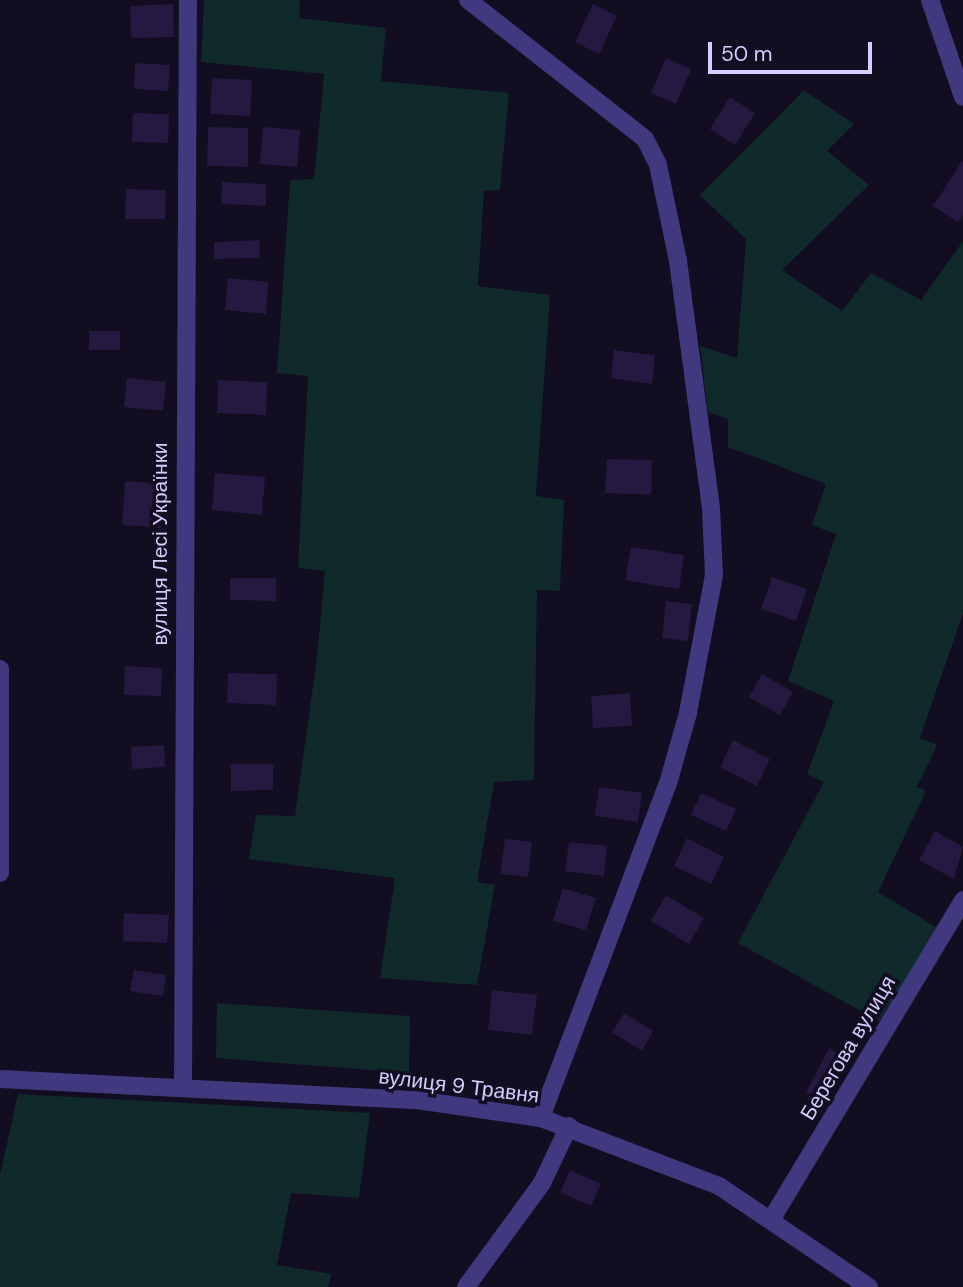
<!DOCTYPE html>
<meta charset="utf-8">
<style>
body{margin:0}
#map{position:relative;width:963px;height:1287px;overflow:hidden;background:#120d20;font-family:"DM Sans",sans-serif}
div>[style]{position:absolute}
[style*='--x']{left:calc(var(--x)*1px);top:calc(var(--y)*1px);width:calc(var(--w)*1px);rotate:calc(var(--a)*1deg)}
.green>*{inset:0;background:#10292a}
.building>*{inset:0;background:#241941}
.minor>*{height:18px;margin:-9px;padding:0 9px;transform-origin:9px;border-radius:9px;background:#40397f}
span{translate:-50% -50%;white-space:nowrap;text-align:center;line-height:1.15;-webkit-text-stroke:7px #120d20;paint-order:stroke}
.street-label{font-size:21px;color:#d6cdfe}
.scale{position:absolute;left:708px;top:42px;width:164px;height:32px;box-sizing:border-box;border:4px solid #d6cdfe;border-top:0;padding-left:9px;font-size:21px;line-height:24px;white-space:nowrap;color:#d6cdfe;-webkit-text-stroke:5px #120d20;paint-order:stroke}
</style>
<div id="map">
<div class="green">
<div style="clip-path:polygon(204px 0,300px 0,299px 18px,386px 28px,381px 81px,509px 93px,500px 190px,484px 191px,478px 286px,550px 295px,536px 496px,564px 500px,560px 591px,537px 590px,534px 780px,494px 782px,477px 882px,495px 885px,477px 985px,380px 978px,395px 878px,249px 859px,256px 815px,295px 816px,317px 657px,325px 571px,298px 568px,308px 376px,277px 373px,290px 180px,314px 179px,324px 74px,201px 62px)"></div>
<div style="clip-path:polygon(804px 90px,854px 124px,827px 151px,869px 185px,782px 270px,842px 311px,871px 273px,921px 300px,963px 241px,963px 613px,920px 738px,937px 745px,917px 787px,926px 791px,878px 892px,939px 929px,879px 1021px,738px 943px,824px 782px,807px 774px,834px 701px,788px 681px,836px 534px,812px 525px,826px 484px,728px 447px,728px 419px,708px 412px,700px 346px,737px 358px,746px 239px,700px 195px)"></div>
<div style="clip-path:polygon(217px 1003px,410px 1016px,409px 1073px,216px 1058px)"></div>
<div style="clip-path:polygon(18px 1094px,370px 1113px,359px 1198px,291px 1193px,277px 1265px,331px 1274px,328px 1287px,0 1287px,0 1175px)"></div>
</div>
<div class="building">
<div style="clip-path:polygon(173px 4px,174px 37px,131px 38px,130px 6px)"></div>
<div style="clip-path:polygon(593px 4px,617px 16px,599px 54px,575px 42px)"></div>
<div style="clip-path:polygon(666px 58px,691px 69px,676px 104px,651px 93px)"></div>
<div style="clip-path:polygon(135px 63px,170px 65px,168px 91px,134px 89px)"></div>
<div style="clip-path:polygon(212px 78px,252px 80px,250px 116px,210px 114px)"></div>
<div style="clip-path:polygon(730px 97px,755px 113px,735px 145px,710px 129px)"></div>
<div style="clip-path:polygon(133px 113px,169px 114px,168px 143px,132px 142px)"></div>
<div style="clip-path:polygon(208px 127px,248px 128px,248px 167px,207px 166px)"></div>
<div style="clip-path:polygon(263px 127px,300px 130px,297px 167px,260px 164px)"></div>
<div style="clip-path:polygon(963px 160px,963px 215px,958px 222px,933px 206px)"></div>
<div style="clip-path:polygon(222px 182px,266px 184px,266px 206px,221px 204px)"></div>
<div style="clip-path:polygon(126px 189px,166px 190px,165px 219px,125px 219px)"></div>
<div style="clip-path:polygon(259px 240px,260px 258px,214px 259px,214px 242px)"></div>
<div style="clip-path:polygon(228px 278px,268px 282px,266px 314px,225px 310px)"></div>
<div style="clip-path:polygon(89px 331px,120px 331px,120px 350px,89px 350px)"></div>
<div style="clip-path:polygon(614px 350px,655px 355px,652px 384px,611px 378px)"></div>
<div style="clip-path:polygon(127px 378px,166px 382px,163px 411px,124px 407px)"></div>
<div style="clip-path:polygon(218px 380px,267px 382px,266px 415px,217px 413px)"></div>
<div style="clip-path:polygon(607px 459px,652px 460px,651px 495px,605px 493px)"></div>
<div style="clip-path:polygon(215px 473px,265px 477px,262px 515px,212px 510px)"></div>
<div style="clip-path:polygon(125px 481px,165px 484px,161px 528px,122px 525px)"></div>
<div style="clip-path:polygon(631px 547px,684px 555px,679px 589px,625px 580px)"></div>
<div style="clip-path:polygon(772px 577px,807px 589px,796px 621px,761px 609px)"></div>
<div style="clip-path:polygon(230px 578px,276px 578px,276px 601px,230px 600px)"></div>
<div style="clip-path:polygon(666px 601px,692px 604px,688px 641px,662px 638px)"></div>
<div style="clip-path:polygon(125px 666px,162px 668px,161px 696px,124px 695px)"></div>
<div style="clip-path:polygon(228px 673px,277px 674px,276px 705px,227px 703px)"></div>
<div style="clip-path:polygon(762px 674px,793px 692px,780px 715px,749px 697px)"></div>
<div style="clip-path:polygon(630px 693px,632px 726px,593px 728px,591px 696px)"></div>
<div style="clip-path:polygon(733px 740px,770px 759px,757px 786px,720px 767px)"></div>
<div style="clip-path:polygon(164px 745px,165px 767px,132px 769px,131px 747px)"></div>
<div style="clip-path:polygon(231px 764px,273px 764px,273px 790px,231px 791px)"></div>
<div style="clip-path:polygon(599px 787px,642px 793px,638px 822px,595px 816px)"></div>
<div style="clip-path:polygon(701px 793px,736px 809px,726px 831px,691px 815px)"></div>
<div style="clip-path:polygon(935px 831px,963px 847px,954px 879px,919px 860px)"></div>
<div style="clip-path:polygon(687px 838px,724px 857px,711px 884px,674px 866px)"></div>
<div style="clip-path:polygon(505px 839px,532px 842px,528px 877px,500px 874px)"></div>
<div style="clip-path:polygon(569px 842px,607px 846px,604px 876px,565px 871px)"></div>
<div style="clip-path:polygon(563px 888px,596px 898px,586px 930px,553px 921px)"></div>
<div style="clip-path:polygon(666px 895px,704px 918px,689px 944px,651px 921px)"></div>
<div style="clip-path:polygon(124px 913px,169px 915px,167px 943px,123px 941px)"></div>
<div style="clip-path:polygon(134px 970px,166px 975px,163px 996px,130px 991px)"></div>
<div style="clip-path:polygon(492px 990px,537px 995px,532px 1035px,488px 1030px)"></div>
<div style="clip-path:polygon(624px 1013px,653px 1031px,642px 1051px,612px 1032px)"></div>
<div style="clip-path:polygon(829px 1048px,849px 1059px,826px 1102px,806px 1092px)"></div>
<div style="clip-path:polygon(570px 1170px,601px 1184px,591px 1206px,560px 1192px)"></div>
</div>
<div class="minor">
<div style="--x:468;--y:0;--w:225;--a:38.1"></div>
<div style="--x:645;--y:139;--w:29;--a:63"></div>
<div style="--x:658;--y:165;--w:98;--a:78.2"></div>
<div style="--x:678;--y:261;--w:250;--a:82.4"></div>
<div style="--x:711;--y:509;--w:66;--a:87.4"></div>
<div style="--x:714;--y:575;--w:140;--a:100.7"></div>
<div style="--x:688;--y:713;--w:73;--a:105.9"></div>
<div style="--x:668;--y:783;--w:358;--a:110.8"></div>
<div style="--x:930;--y:0;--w:102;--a:71.2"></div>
<div style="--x:0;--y:669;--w:204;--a:90"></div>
<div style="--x:0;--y:1079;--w:418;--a:2.9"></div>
<div style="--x:417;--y:1100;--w:125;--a:8.3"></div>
<div style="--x:541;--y:1118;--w:191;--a:20.9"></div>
<div style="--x:719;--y:1186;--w:181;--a:34"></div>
<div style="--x:183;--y:1088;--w:1088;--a:-89.74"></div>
<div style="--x:771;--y:1220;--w:373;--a:-59"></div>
<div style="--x:466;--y:1287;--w:129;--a:-53.8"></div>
<div style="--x:542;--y:1183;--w:63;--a:-64.7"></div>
</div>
<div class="street-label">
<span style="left:160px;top:544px;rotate:-90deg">вулиця Лесі Українки</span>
<span style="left:848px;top:1048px;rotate:-59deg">Берегова вулиця</span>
<span style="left:459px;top:1086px;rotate:7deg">вулиця 9 Травня</span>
</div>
<div class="scale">50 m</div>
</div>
